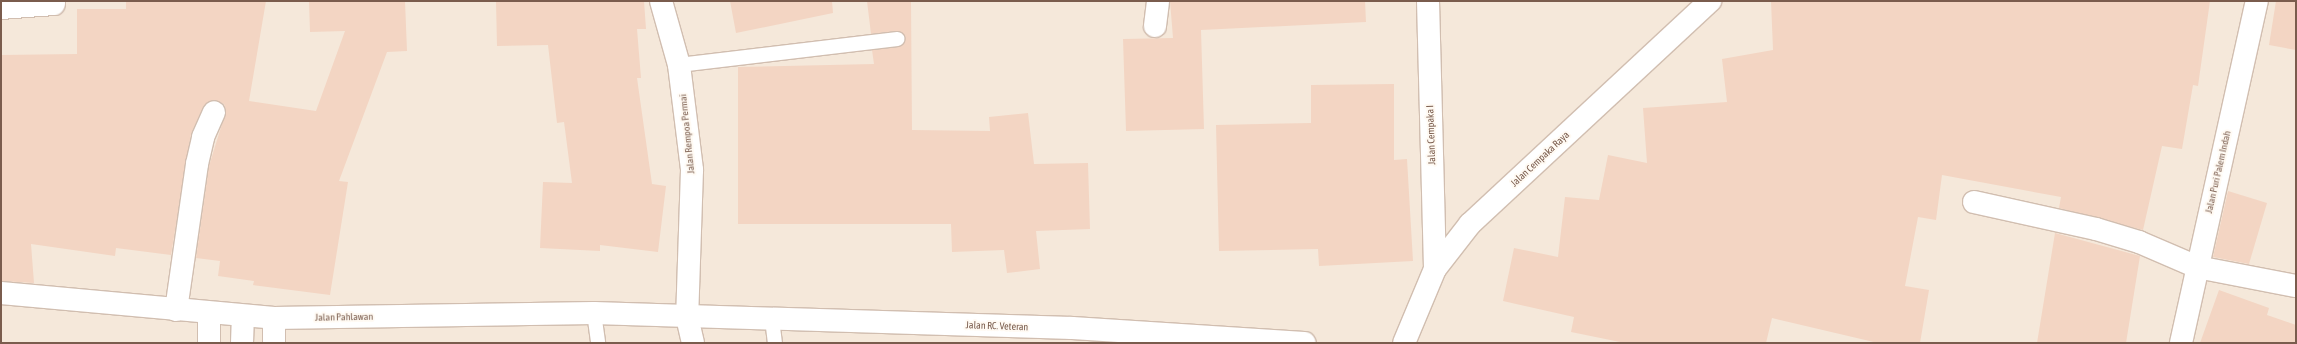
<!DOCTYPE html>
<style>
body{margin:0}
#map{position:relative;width:2297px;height:344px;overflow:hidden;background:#fdf6ec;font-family:"Asap Condensed",sans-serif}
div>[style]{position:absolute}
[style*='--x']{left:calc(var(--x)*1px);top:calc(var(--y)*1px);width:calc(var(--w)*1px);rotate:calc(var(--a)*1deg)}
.residential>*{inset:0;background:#f5e8da}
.building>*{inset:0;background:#f3d5c3}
.roads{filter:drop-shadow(1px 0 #d1beb0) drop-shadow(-1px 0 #d1beb0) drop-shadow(0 1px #d1beb0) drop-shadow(0 -1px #d1beb0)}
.service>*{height:14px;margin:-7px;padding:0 7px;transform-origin:7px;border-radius:7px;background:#fff}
.minor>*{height:22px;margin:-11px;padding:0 11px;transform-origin:11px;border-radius:11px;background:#fff}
.tertiary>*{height:22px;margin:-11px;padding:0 11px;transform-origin:11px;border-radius:11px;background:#fff}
.secondary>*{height:22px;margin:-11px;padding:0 11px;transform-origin:11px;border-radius:11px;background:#fff}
span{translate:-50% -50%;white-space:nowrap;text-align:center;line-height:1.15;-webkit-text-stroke:4px #fffaf3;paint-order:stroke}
.street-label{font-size:10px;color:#7a5c4d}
.frame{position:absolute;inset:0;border:2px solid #7a5c4d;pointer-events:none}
</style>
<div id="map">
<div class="residential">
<div style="clip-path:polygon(1px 1px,2296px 1px,2296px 343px,1px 343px)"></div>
</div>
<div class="building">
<div style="clip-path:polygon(126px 1px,266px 1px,249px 101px,316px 111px,345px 31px,310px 32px,309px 1px,405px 1px,407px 51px,387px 52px,339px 181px,348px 182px,330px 295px,253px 285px,254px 281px,218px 276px,220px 261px,196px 258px,209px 166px,226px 111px,224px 104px,213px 100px,203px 107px,191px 134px,171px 255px,116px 248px,115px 256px,31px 244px,34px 283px,1px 281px,1px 55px,77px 54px,77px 9px,126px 9px)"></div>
<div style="clip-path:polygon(644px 1px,646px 29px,637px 29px,641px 78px,637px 78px,652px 184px,666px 186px,658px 252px,600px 245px,600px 251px,540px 248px,543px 182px,572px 183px,564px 122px,557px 123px,548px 45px,497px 46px,496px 2px)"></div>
<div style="clip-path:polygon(730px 1px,832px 1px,833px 13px,736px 33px)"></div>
<div style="clip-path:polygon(867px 1px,911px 1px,912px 130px,990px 131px,989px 117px,1028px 113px,1034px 164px,1088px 163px,1090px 229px,1036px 231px,1040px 269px,1007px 273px,1004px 250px,952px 252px,951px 224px,738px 224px,738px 67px,874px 64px,872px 50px,898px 47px,905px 38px,896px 31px,871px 34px)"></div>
<div style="clip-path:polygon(1170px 1px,1365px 1px,1366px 22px,1201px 30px,1204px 129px,1126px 131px,1123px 39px,1173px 38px)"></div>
<div style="clip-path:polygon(1771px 1px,2210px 1px,2198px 86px,2193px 85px,2182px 149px,2162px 146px,2143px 230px,2059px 208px,2061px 197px,1942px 175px,1936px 220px,1918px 217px,1905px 286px,1929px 290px,1920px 343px,1878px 343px,1772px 318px,1766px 343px,1625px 343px,1571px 332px,1574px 317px,1503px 301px,1514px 248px,1558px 257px,1565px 197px,1599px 200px,1608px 155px,1647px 163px,1643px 108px,1727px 102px,1722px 59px,1773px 50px)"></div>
<div style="clip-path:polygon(2276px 1px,2296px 1px,2296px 50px,2269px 45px)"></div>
<div style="clip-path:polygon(1394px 84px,1394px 160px,1407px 159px,1413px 261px,1319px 266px,1318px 249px,1219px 251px,1216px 125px,1311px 123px,1311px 85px)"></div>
<div style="clip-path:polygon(2228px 191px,2267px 203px,2249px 264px,2213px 257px)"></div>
<div style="clip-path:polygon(2055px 233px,2140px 256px,2126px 343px,2037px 343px)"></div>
<div style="clip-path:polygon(2219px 290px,2269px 308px,2267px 315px,2296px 325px,2296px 343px,2200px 343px)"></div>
</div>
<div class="roads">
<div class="service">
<div style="--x:679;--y:65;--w:220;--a:-6.8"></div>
<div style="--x:594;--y:313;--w:30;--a:82"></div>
<div style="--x:772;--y:319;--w:24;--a:83"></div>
</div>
<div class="minor">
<div style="--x:661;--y:1;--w:66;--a:74.3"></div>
<div style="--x:679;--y:65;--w:106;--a:82.9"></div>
<div style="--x:692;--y:170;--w:147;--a:91.9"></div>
<div style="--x:687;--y:317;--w:27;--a:77"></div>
<div style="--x:1428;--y:1;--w:268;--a:88.5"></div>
<div style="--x:1;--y:8;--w:53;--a:-4.3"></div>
<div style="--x:1155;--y:26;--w:25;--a:-83"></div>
<div style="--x:1974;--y:202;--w:125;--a:12.5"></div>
<div style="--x:2096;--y:229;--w:45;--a:16.8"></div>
<div style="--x:2139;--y:242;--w:63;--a:23.3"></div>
<div style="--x:2197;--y:267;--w:101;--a:10.9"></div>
<div style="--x:176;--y:310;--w:148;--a:-81.8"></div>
<div style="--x:197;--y:164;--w:28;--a:-77"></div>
<div style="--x:203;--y:137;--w:27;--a:-66"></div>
<div style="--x:274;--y:318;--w:25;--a:90"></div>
<div style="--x:209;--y:343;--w:30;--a:-90"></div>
<div style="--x:242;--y:343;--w:27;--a:-88"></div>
<div style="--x:2181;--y:343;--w:350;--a:-77.5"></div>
</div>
<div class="tertiary">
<div style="--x:1404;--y:343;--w:80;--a:-67.3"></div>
<div style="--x:1435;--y:269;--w:57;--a:-52.1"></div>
<div style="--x:1470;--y:224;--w:328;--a:-42.9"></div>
</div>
<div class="secondary">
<div style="--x:1;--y:293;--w:274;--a:5.2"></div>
<div style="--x:274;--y:318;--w:320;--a:-0.9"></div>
<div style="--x:594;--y:313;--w:478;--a:1.8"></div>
<div style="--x:1072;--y:328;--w:233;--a:3.7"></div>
</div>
</div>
<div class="street-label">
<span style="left:687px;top:134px;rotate:-96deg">Jalan Rempoa Permai</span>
<span style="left:1431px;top:135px;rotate:-92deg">Jalan Cempaka I</span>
<span style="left:1540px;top:159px;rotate:-43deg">Jalan Cempaka Raya</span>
<span style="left:2218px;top:172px;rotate:-77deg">Jalan Puri Palem Indah</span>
<span style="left:344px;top:317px;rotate:-1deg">Jalan Pahlawan</span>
<span style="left:997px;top:326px;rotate:2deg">Jalan RC. Veteran</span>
</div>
<div class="frame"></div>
</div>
